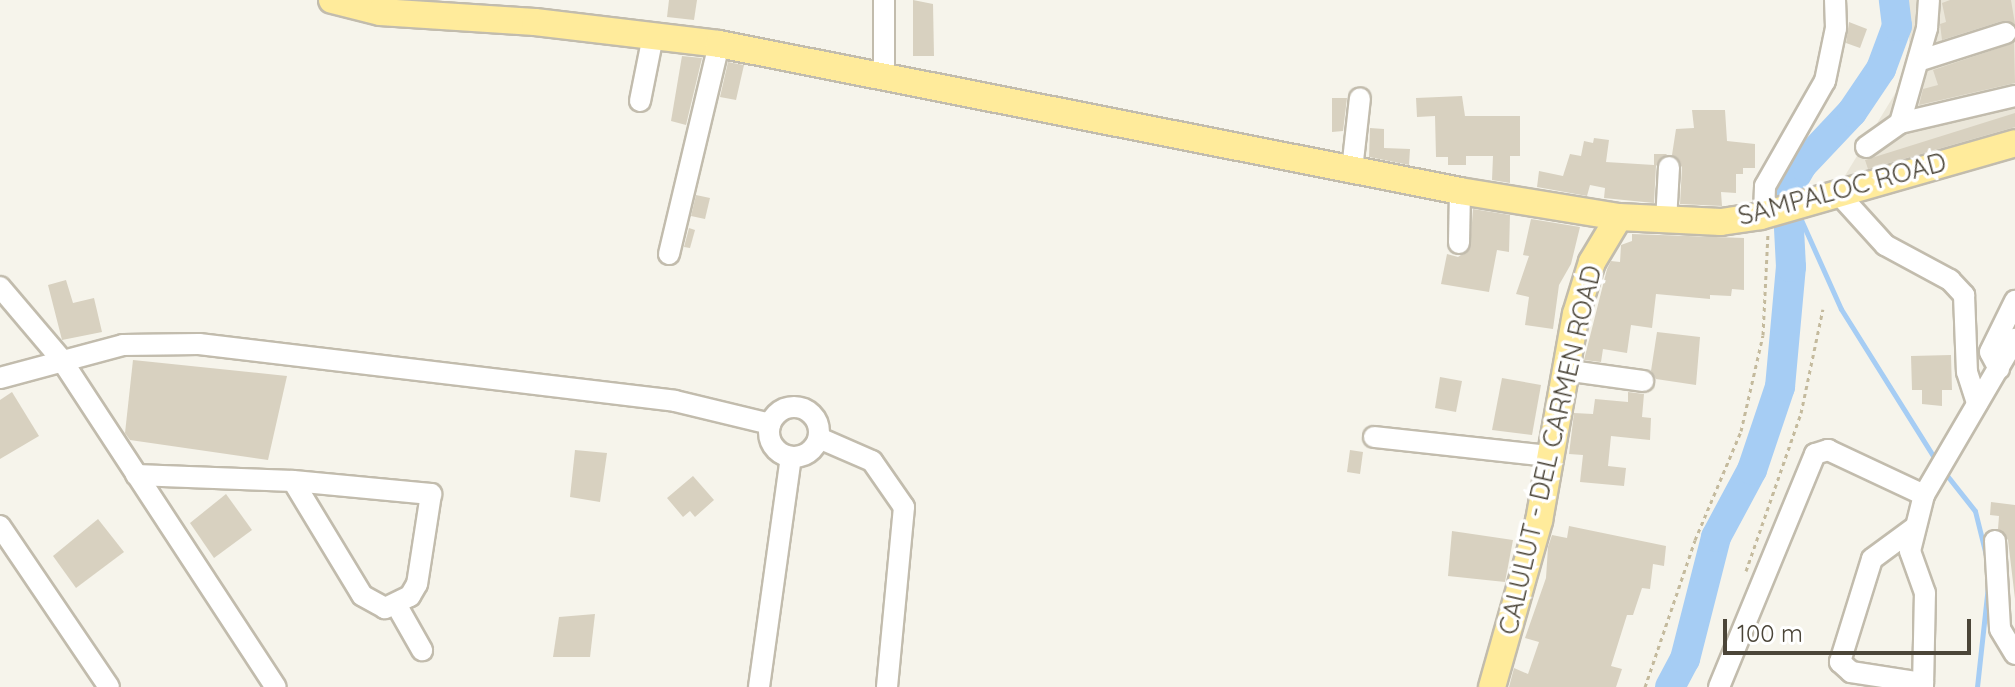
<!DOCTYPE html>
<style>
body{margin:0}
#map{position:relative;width:2015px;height:687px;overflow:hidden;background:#f6f4eb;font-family:Quicksand,sans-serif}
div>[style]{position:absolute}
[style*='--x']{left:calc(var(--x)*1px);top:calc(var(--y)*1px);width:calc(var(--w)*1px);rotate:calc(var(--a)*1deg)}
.residential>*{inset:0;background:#eae6d9}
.stream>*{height:5px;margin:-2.5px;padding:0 2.5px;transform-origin:2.5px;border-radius:2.5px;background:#a6cdf4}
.river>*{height:30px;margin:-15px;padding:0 15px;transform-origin:15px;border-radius:15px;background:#a6cdf4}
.building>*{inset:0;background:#d8d1c0}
.path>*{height:3px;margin-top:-1.5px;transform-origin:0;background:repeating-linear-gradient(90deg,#c4ba9d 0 4px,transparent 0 8px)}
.roads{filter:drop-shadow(2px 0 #c2bcad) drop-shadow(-2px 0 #c2bcad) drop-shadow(0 2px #c2bcad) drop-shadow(0 -2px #c2bcad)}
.minor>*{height:20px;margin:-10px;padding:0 10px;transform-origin:10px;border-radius:10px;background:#fff}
.minor>.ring{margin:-10px;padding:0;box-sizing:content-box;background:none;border:20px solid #fff;border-radius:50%}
.major>*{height:26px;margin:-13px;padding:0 13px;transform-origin:13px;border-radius:13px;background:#ffeb9b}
span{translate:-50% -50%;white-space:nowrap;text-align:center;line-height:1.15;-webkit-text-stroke:7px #fff;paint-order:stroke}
.street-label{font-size:26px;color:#4b4538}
.scale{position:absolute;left:1723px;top:619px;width:248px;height:36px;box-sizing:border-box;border:4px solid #4b4538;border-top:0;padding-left:10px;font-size:24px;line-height:28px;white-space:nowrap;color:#4b4538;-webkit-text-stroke:6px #fff;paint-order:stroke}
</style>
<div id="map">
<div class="residential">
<div style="clip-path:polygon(1907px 0,2015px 0,2015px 143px,1835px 192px,1901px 84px,1910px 56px)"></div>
</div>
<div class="stream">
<div style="--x:1798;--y:213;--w:105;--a:65.9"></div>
<div style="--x:1841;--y:309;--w:181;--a:57.9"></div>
<div style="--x:1945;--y:473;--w:48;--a:51.7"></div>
<div style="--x:1975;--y:511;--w:49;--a:76"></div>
<div style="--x:1977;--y:687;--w:103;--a:-83.8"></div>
</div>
<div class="river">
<div style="--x:1670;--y:687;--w:32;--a:-62"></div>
<div style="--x:1685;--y:659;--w:126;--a:-75.7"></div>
<div style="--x:1716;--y:537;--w:76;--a:-61.8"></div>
<div style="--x:1752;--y:470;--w:88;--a:-71.4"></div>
<div style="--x:1780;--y:387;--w:121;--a:-84.8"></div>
<div style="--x:1791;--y:267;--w:76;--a:-93"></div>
<div style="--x:1787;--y:191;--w:30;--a:-60"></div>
<div style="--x:1802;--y:165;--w:73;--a:-46.7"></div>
<div style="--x:1852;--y:112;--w:52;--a:-56"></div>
<div style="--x:1881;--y:69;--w:46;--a:-69.6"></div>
<div style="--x:1897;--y:26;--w:26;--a:-97"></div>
</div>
<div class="building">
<div style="clip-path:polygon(669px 0,697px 0,694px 20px,667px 17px)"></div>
<div style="clip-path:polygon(913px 0,933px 4px,934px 56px,913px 56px)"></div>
<div style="clip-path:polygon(1950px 0,2011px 0,2015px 24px,2002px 21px,1942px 40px,1940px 24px,1946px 22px,1942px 3px)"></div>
<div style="clip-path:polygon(1849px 22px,1867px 29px,1860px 48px,1846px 43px)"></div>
<div style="clip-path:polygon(2014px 43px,2015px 83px,1919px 105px,1923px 89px,1938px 85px,1933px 70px)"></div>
<div style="clip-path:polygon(682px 56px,702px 58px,686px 125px,671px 121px)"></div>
<div style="clip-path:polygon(728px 62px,744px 65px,736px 100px,720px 97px)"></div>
<div style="clip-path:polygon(1462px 96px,1465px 116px,1520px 116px,1520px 156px,1510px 156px,1510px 183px,1492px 180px,1493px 156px,1466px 156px,1466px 165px,1448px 165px,1448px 157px,1436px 157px,1435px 116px,1417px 117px,1416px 98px)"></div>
<div style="clip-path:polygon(1332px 98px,1347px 98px,1343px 131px,1332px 132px)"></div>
<div style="clip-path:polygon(1692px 110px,1725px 110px,1727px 141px,1755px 144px,1755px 168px,1743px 168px,1743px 174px,1736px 174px,1736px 193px,1721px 192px,1722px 206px,1680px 204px,1682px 167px,1672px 155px,1676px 129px,1694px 128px)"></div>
<div style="clip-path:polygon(2015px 113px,2015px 127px,1868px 169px,1865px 160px)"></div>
<div style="clip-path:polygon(1370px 128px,1384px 129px,1384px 148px,1410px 149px,1409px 165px,1369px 157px)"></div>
<div style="clip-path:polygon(1594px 138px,1609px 140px,1606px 162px,1654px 165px,1654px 154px,1667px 154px,1656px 166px,1654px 203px,1604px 198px,1605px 188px,1590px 185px,1587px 196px,1537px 187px,1539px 171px,1563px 176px,1570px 154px,1581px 156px,1584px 141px,1593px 143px)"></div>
<div style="clip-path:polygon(696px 195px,710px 198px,705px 219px,691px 216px)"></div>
<div style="clip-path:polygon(1473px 209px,1510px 215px,1509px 252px,1497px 250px,1489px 292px,1441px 284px,1447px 254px,1458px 257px,1470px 249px)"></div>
<div style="clip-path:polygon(1531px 219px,1580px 227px,1571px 264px,1559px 285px,1553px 329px,1525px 325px,1529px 297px,1516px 294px,1529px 256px,1523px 255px)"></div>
<div style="clip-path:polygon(689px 228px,695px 230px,690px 248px,684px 247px)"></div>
<div style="clip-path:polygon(1632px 234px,1744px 238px,1744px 290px,1732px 289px,1731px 296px,1710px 295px,1710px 299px,1656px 294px,1652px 328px,1631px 325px,1627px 353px,1603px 349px,1601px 362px,1584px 360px,1607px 269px,1611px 261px,1620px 262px,1621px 245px,1632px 241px)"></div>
<div style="clip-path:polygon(66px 280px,73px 303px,94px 298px,102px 332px,62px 340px,48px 285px)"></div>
<div style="clip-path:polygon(1657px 332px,1700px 337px,1696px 385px,1656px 379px,1651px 371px)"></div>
<div style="clip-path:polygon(1951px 355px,1952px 390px,1942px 390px,1942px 406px,1922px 404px,1922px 390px,1912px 390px,1911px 356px)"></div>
<div style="clip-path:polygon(133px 360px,287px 376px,268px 460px,130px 440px,125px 433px)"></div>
<div style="clip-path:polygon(1440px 377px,1462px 381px,1456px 412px,1435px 408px)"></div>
<div style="clip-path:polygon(1502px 378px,1541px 385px,1532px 435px,1492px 430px)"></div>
<div style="clip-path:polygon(12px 392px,39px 436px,0 459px,0 400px)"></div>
<div style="clip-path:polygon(1628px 392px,1644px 394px,1642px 417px,1651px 418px,1650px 440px,1611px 436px,1608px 466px,1626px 468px,1624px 486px,1580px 482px,1583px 455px,1569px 454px,1574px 413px,1593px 414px,1595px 399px,1628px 402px)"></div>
<div style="clip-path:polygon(575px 450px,607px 453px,600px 502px,570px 497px)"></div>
<div style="clip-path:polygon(1350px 450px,1363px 452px,1360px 474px,1347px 472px)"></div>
<div style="clip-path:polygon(693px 476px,714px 500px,695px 517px,690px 511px,683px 517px,667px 498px)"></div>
<div style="clip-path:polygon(226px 494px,252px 530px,214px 558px,190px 523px)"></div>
<div style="clip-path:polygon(1991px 502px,2015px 505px,2015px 599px,2008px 540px,1998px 529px,1999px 516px,1990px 515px)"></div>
<div style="clip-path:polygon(98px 519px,124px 552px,76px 588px,53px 556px)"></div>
<div style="clip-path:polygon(1569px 526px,1666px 546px,1664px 566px,1653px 564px,1650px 589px,1642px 588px,1633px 615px,1627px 615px,1611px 666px,1622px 669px,1616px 687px,1509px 687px,1514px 668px,1528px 674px,1539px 642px,1525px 638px,1546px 578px,1548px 547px,1552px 535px,1567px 538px)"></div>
<div style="clip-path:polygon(1452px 531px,1513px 540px,1505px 582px,1448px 576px)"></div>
<div style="clip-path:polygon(595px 614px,590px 657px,553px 657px,559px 617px)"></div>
</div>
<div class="path">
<div style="--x:1746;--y:571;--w:167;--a:-70.8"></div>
<div style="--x:1801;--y:413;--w:106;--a:-78.1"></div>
<div style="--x:1645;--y:687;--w:155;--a:-71.2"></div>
<div style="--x:1695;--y:540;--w:118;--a:-67.1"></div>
<div style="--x:1741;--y:431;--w:98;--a:-77.1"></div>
<div style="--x:1763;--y:335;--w:101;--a:-87.2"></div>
</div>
<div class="roads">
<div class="minor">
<div style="--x:884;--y:0;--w:77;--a:90"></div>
<div style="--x:1918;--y:61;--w:92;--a:-17.7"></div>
<div style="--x:640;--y:101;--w:66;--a:-78.7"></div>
<div style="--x:1900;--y:123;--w:99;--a:-74.1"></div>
<div style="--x:1927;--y:28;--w:28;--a:-86"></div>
<div style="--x:1866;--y:147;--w:42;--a:-35.2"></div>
<div style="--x:1900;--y:123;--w:118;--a:-13.2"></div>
<div style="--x:1352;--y:170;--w:72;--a:-83.7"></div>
<div style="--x:1837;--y:192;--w:72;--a:47.8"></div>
<div style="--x:1885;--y:245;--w:74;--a:28.3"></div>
<div style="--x:1950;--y:280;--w:21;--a:47"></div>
<div style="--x:1964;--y:295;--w:77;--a:87.8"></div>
<div style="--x:1967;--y:372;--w:33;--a:72"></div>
<div style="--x:1764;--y:215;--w:29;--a:-88"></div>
<div style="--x:1765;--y:186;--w:121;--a:-60.3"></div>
<div style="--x:1825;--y:81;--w:54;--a:-78.3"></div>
<div style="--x:1836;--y:28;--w:28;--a:-92"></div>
<div style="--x:1666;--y:221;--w:54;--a:-86.8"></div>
<div style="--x:1459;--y:243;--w:52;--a:-88.9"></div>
<div style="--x:669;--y:254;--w:216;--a:-76.6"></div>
<div style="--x:0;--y:287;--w:94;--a:49.7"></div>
<div style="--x:61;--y:359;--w:392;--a:56.8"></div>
<div style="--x:1999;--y:369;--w:19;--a:-118"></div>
<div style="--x:1990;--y:352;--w:57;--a:-63.9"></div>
<div style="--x:1564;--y:370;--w:80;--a:7.9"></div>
<div style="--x:0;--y:378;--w:127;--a:-15"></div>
<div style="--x:123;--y:345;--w:76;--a:-0.8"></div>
<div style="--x:199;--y:344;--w:479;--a:6.8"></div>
<div style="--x:675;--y:401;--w:98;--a:13.6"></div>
<div class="ring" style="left:769px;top:407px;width:30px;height:30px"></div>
<div style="--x:1374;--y:437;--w:177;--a:6.2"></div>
<div style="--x:819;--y:438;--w:58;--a:23.5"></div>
<div style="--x:872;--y:461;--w:56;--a:55.2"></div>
<div style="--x:904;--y:507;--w:181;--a:95.4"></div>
<div style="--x:136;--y:475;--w:157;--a:2.2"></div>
<div style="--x:293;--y:481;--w:139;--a:5.4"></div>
<div style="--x:431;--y:494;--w:91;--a:98.8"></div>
<div style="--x:417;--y:584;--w:14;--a:120"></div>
<div style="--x:410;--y:596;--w:28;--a:154"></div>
<div style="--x:385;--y:608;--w:26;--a:-151"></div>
<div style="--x:362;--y:595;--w:133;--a:-121.2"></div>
<div style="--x:0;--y:526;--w:194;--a:55.9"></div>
<div style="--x:1914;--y:528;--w:52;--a:143.6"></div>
<div style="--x:1872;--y:559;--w:108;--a:107.3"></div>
<div style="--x:1840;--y:662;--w:15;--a:42"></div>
<div style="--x:1851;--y:672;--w:73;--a:8.7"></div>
<div style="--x:1995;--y:541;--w:88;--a:86.7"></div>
<div style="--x:2000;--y:629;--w:29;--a:59"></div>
<div style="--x:397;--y:606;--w:51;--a:60.4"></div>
<div style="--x:759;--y:687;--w:232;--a:-82.1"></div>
<div style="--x:1719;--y:687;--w:252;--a:-67.6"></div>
<div style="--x:1815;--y:454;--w:14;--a:-17"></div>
<div style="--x:1828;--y:450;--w:106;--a:25.1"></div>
<div style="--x:1924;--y:495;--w:181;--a:-59.7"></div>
<div style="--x:1923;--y:687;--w:94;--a:-88.8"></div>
<div style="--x:1925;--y:593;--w:45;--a:-109.7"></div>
<div style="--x:1910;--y:551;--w:58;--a:-76"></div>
</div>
<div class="major">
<div style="--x:332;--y:0;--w:49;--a:14"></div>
<div style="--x:380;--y:12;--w:155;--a:3.7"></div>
<div style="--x:535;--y:22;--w:185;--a:6.8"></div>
<div style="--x:719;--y:44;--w:755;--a:11.22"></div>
<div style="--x:1460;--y:191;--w:161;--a:9.3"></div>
<div style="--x:1619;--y:217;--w:102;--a:2.8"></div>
<div style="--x:1721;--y:222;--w:40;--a:-8.5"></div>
<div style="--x:1761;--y:216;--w:264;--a:-16"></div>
<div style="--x:1492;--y:687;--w:173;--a:-74.2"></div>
<div style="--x:1539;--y:521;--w:210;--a:-79.9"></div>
<div style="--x:1576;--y:314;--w:54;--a:-72.9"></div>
<div style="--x:1592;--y:262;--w:52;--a:-59"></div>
</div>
</div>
<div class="street-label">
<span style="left:1842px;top:189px;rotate:-15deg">SAMPALOC ROAD</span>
<span style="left:1550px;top:450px;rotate:-77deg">CALULUT - DEL CARMEN ROAD</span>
</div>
<div class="scale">100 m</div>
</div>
